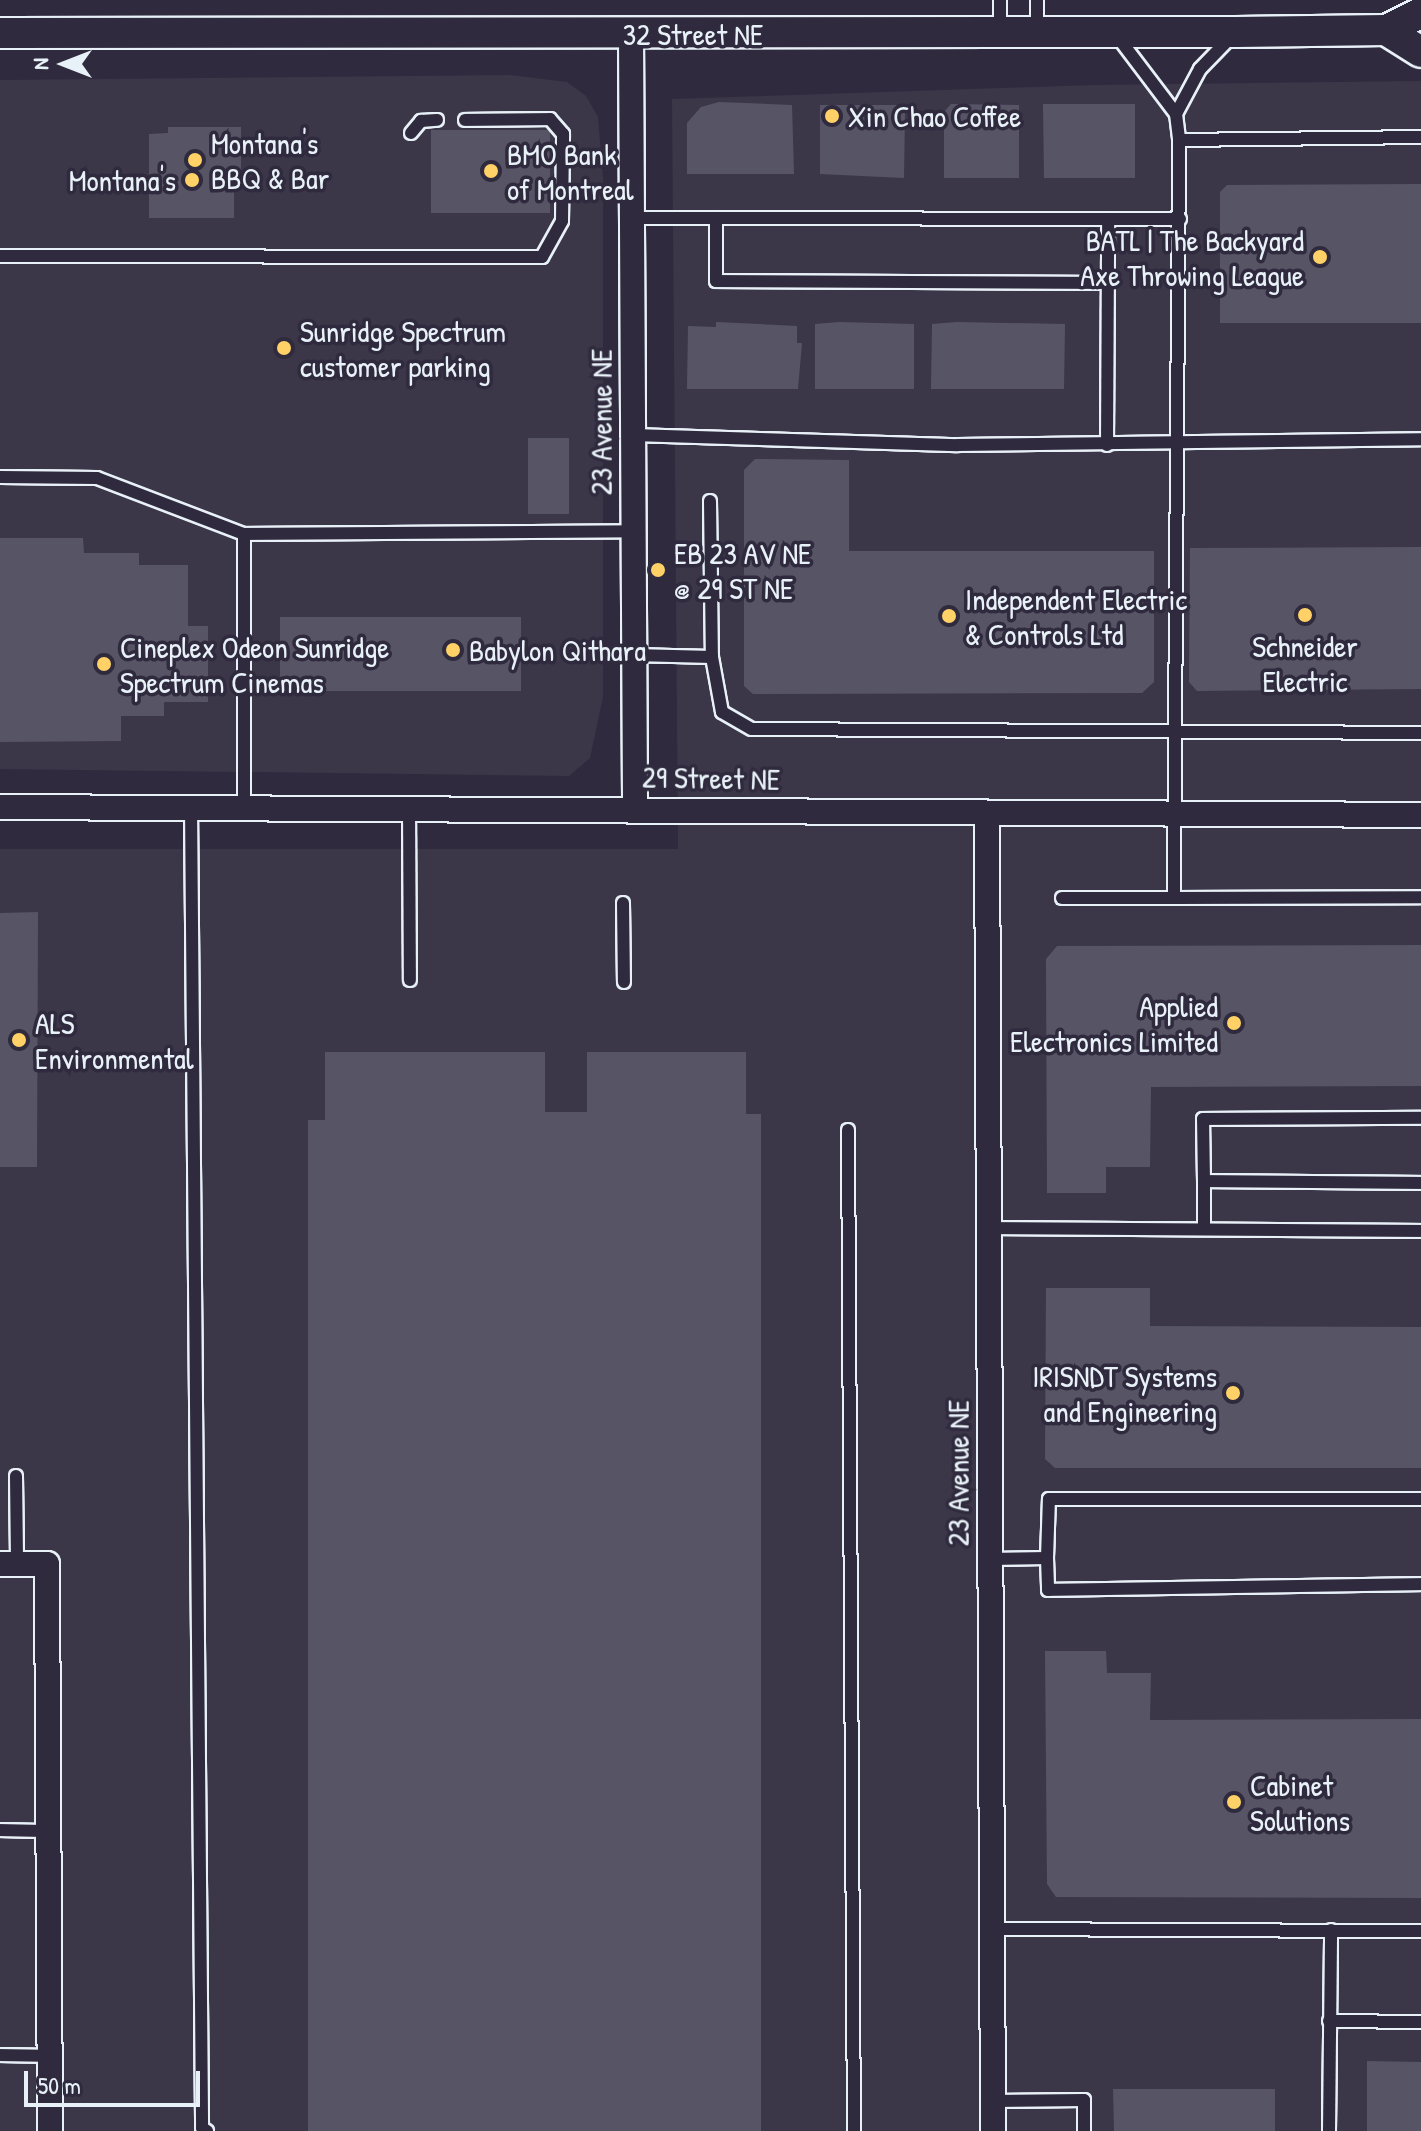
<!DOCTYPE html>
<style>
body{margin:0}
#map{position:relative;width:1421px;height:2131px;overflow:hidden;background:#2f2a3d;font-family:"Patrick Hand",sans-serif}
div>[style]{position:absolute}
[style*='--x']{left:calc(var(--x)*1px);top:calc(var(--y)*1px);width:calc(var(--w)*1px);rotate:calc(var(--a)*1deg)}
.built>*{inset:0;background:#3b3749}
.building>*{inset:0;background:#575565}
.roads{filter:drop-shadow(2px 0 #e8f1f8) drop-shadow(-2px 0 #e8f1f8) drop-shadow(0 2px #e8f1f8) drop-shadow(0 -2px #e8f1f8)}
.service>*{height:12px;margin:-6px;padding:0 6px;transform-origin:6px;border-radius:6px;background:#2f2a3d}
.minor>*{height:24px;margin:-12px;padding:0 12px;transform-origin:12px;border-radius:12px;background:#2f2a3d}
.tertiary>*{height:30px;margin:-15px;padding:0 15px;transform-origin:15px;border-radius:15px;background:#2f2a3d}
.dots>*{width:22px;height:22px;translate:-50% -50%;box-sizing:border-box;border:4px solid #2f2a3d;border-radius:50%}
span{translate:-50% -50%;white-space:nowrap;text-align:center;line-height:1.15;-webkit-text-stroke:7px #2f2a3d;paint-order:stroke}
.street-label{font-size:30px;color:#e8f1f8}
.poi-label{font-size:30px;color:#e8f1f8}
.left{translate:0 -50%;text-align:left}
.right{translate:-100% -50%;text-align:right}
.north{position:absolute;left:24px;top:24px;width:80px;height:80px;-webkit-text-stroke:6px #2f2a3d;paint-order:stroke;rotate:270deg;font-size:22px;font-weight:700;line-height:32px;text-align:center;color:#e8f1f8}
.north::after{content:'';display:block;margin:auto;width:28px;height:36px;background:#e8f1f8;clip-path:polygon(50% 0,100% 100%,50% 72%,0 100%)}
.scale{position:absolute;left:24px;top:2071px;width:176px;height:36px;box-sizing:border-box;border:4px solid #e8f1f8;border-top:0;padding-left:10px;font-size:24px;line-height:28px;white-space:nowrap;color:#e8f1f8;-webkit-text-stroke:6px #2f2a3d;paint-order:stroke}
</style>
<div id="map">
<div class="built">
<div style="clip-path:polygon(511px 75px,567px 82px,586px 96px,598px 117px,603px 178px,603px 697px,590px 758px,569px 776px,0 769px,0 80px)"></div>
<div style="clip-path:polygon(1421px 81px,1421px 2131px,0 2131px,0 849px,678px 849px,672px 99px,1095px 85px)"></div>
</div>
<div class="building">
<div style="clip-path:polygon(719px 102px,792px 105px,794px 174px,687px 174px,687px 123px,701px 107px)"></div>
<div style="clip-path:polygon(951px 104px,1019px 105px,1019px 178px,944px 178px,944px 112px)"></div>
<div style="clip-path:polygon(1043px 104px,1135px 104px,1135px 178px,1044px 178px)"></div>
<div style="clip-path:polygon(820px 105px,896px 105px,905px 111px,904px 178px,820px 174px)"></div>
<div style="clip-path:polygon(168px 127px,241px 127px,241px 187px,234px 187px,234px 218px,149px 218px,149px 134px,168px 133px)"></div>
<div style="clip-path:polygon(431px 130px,550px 130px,550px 213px,431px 213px)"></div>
<div style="clip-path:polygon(1421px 184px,1421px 323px,1220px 323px,1220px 192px,1227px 185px)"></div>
<div style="clip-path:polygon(716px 322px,797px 326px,797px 343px,802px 343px,798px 389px,687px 389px,688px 326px,716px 327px)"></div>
<div style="clip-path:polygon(839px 322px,914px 324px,914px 389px,815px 389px,815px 324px)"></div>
<div style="clip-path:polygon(957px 322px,1065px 324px,1064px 389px,931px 389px,932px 324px)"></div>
<div style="clip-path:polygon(528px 438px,569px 438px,569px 514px,528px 514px)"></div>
<div style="clip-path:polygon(755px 459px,849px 460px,849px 551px,1154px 551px,1154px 682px,1142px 693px,753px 694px,744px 686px,744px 470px)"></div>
<div style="clip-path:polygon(0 538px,83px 538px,84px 553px,139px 553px,139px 565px,188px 565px,188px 626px,208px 626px,208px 702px,164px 702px,164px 716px,121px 716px,121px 741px,0 742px)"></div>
<div style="clip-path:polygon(1421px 547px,1421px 689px,1197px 691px,1189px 682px,1190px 548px)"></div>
<div style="clip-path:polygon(280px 617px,521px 617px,521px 691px,280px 691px)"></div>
<div style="clip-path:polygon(38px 912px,37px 1167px,0 1167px,0 913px)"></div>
<div style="clip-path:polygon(1421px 945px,1421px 1086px,1151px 1087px,1150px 1167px,1106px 1167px,1106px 1193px,1047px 1193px,1046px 959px,1057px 946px)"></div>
<div style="clip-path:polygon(325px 1052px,545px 1052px,545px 1112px,587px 1112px,587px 1052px,746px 1052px,746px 1114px,761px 1114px,761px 2131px,308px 2131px,308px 1120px,325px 1120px)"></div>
<div style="clip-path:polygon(1046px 1288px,1150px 1288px,1150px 1326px,1421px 1327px,1421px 1468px,1055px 1468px,1045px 1459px)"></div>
<div style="clip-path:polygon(1045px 1651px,1106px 1651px,1107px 1673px,1151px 1673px,1150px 1720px,1421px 1719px,1421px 1898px,1056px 1897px,1047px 1884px)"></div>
<div style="clip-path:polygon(1367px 2061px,1421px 2062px,1421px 2131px,1367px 2131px)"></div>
<div style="clip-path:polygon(1113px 2089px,1275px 2089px,1275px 2131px,1114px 2131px)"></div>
</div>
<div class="roads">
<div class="service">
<div style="--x:1037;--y:0;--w:32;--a:90"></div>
<div style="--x:1000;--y:33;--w:33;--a:-90"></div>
<div style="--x:1117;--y:36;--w:98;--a:52.9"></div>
<div style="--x:1176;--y:114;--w:26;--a:83"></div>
<div style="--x:1179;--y:140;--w:758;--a:90.38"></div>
<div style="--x:1174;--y:898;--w:247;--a:-0.2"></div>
<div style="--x:1176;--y:114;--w:51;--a:-61.9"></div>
<div style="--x:1200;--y:69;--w:46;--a:-45.9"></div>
<div style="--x:411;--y:133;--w:16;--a:-50"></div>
<div style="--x:421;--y:121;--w:16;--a:-4"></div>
<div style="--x:1179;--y:140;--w:242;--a:-0.7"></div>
<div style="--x:632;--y:218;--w:548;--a:0.1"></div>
<div style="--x:716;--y:218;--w:63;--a:90"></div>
<div style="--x:716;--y:281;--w:391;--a:0.3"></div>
<div style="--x:0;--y:256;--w:542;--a:0.11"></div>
<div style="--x:542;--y:257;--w:41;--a:-60.9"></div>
<div style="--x:562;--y:221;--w:87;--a:-89.3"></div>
<div style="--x:563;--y:134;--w:20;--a:-131"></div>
<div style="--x:550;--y:119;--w:85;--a:179.3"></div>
<div style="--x:633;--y:435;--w:325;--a:1.8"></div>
<div style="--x:958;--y:445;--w:463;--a:-0.7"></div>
<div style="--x:1107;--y:445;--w:226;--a:-89.7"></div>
<div style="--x:0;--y:477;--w:97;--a:0.6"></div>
<div style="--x:97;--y:478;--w:157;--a:20.9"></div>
<div style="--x:710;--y:501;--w:156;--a:89.3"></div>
<div style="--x:634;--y:655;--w:78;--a:1.5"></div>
<div style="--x:712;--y:657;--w:56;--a:79.7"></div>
<div style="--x:722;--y:712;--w:34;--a:30"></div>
<div style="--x:752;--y:729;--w:669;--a:0.34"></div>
<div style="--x:191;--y:805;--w:1323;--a:89.52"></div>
<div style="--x:202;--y:2128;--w:6;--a:31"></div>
<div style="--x:244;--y:805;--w:271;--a:-90"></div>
<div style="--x:244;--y:534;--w:390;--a:-0.4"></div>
<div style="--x:409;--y:806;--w:174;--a:89.7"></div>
<div style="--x:1062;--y:898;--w:112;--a:0"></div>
<div style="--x:623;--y:903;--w:79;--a:89.3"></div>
<div style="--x:848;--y:1130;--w:1001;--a:89.66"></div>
<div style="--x:1204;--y:1181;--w:62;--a:-90.9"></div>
<div style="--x:1203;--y:1119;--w:218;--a:-0.3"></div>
<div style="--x:1204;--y:1227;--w:46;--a:-90"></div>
<div style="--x:1204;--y:1181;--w:217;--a:0.5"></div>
<div style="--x:989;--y:1228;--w:432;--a:0.4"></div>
<div style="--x:16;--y:1476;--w:88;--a:89.3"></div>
<div style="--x:1047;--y:1558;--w:59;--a:-88.1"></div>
<div style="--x:1049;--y:1499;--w:372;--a:0"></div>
<div style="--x:990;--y:1559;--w:57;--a:-1"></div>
<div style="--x:1047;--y:1558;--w:32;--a:88"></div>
<div style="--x:1048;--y:1590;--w:373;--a:-0.9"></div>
<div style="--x:0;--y:1830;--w:49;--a:1.2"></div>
<div style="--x:992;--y:1929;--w:429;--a:0.3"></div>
<div style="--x:1329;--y:2021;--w:92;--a:0.6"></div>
<div style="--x:0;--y:2055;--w:50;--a:1.1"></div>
<div style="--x:993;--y:2101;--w:91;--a:-0.6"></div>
<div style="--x:1084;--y:2100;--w:31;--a:90"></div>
<div style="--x:1329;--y:2131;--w:201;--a:-89.4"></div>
</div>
<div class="minor">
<div style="--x:631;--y:34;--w:775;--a:89.7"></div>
<div style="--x:0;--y:807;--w:1421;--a:0.32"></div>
<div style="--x:987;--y:814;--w:1317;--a:89.74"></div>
<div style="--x:0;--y:1564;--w:47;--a:0"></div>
<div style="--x:47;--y:1564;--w:567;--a:89.7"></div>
</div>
<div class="tertiary">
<div style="--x:1386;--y:30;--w:41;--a:32.2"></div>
<div style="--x:0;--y:33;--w:1236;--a:-0.05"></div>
<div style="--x:1236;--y:32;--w:150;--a:-0.8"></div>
<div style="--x:1386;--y:30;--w:39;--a:-26"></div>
</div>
</div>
<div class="dots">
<div style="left:832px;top:116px;background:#ffd166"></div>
<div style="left:195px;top:160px;background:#ffd166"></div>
<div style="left:491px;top:171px;background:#ffd166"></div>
<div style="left:192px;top:180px;background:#ffd166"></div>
<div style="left:1320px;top:257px;background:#ffd166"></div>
<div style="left:284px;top:348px;background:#ffd166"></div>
<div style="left:658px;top:570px;background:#ffd166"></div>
<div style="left:1305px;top:615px;background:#ffd166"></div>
<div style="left:949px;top:616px;background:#ffd166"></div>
<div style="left:453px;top:650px;background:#ffd166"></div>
<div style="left:104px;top:664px;background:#ffd166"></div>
<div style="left:1234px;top:1023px;background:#ffd166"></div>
<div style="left:19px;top:1040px;background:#ffd166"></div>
<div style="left:1233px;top:1393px;background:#ffd166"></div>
<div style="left:1234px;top:1802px;background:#ffd166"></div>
</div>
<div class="street-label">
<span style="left:693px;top:34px">32 Street NE</span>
<span style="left:601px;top:422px;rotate:-90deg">23 Avenue NE</span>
<span style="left:711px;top:778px;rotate:1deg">29 Street NE</span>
<span style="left:958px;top:1473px;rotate:-90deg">23 Avenue NE</span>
</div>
<div class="poi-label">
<span class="left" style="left:848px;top:116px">Xin Chao Coffee</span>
<span class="left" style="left:211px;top:160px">Montana's<br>BBQ &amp; Bar</span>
<span class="left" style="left:507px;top:171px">BMO Bank<br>of Montreal</span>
<span class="right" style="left:176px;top:180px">Montana's</span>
<span class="right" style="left:1304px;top:257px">BATL | The Backyard<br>Axe Throwing League</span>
<span class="left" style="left:300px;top:348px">Sunridge Spectrum<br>customer parking</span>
<span class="left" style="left:674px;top:570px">EB 23 AV NE<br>@ 29 ST NE</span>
<span class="left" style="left:965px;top:616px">Independent Electric<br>&amp; Controls Ltd</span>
<span style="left:1305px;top:663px">Schneider<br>Electric</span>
<span class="left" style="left:120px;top:664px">Cineplex Odeon Sunridge<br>Spectrum Cinemas</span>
<span class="left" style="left:469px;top:650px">Babylon Qithara</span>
<span class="right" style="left:1218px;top:1023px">Applied<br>Electronics Limited</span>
<span class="left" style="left:35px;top:1040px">ALS<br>Environmental</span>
<span class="right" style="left:1217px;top:1393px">IRISNDT Systems<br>and Engineering</span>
<span class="left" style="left:1250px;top:1802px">Cabinet<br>Solutions</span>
</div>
<div class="north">N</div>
<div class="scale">50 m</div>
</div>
